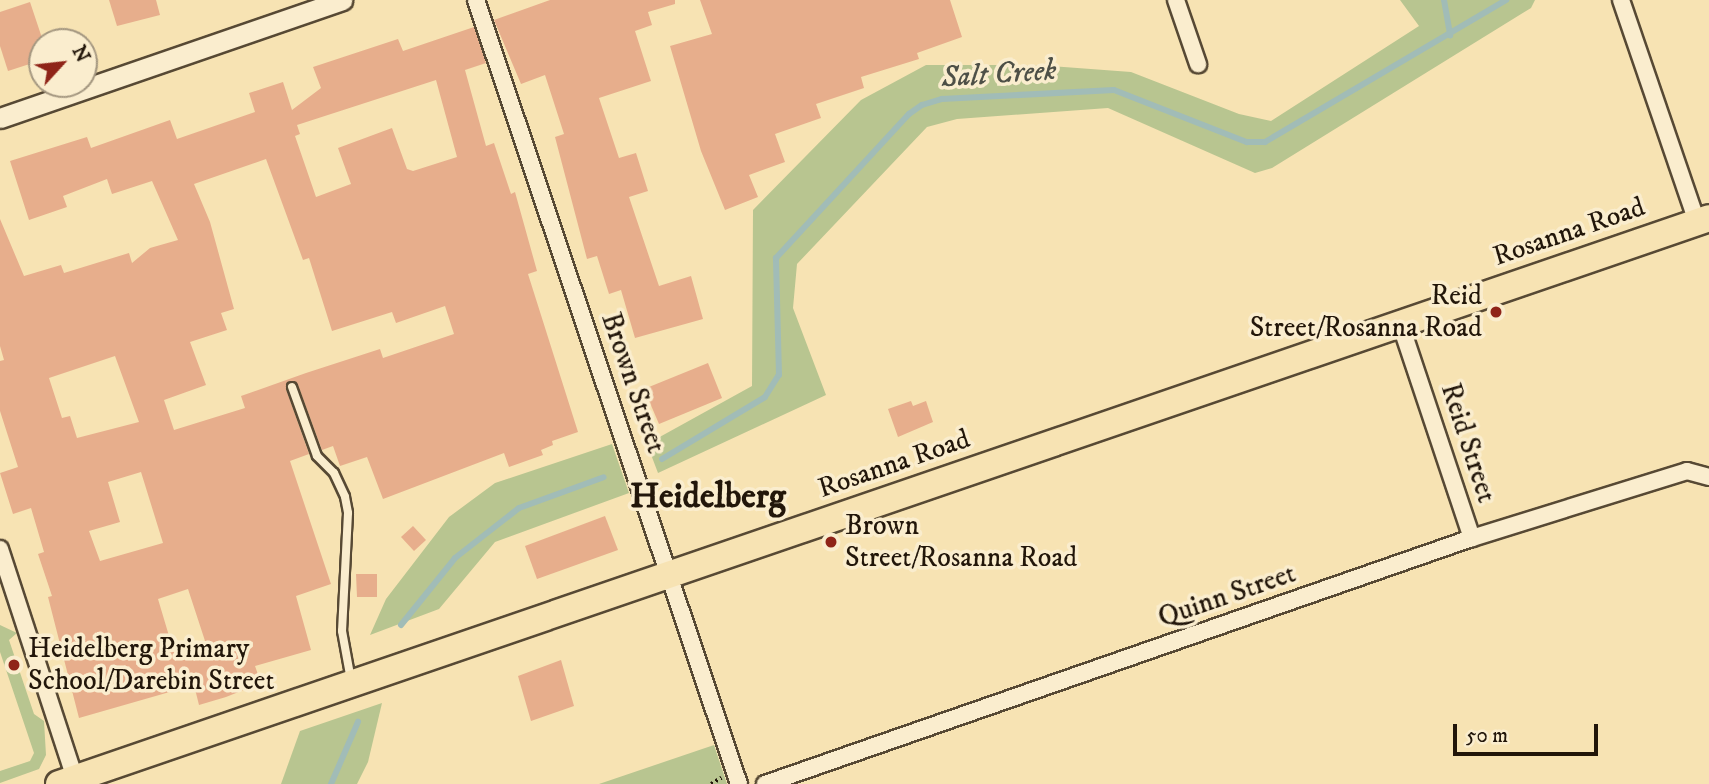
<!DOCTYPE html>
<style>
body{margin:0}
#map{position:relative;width:1709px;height:784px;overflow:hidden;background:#f7e3b3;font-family:"IM FELL DW Pica",serif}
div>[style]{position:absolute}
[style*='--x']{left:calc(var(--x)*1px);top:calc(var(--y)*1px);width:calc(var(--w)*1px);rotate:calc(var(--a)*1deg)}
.green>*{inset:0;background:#b8c590}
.stream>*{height:6px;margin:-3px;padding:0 3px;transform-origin:3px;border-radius:3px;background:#a1bcb7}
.building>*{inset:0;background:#e7ae8c}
.path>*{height:3.5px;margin-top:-1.75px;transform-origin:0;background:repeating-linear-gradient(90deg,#22160a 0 2px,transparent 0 5.5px)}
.roads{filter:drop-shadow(2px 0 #574934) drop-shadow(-2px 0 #574934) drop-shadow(0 2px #574934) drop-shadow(0 -2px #574934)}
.service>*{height:8px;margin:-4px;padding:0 4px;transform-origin:4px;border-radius:4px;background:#faedce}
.minor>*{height:16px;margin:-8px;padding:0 8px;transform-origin:8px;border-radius:8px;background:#faedce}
.tertiary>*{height:19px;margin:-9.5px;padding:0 9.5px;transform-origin:9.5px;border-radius:9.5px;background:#faedce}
.trunk>*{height:26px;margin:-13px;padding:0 13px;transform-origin:13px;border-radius:13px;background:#f7e3b3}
.dots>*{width:19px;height:19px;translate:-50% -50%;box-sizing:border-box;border:4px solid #faedce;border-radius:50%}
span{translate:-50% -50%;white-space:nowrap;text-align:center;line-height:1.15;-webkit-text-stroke:7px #faedce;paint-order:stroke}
.street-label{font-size:28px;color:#22160a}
.poi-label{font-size:28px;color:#22160a}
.right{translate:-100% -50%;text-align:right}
.left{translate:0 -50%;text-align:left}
.water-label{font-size:30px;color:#4e5047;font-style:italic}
.district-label{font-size:35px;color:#22160a;font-weight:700}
.north{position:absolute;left:28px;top:28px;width:70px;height:70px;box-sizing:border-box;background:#faedce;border:2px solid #a49780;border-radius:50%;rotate:63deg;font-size:19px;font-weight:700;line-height:28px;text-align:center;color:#22160a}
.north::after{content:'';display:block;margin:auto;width:24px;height:32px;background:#8f2418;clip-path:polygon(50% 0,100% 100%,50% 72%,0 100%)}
.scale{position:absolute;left:1453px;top:724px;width:145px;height:32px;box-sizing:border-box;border:4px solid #22160a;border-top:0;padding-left:9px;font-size:21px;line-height:24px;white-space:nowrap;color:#22160a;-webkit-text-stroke:5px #faedce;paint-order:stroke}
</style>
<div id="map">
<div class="green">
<div style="clip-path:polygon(1400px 0,1535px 0,1531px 8px,1272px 168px,1255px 173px,1108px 108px,957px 119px,927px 127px,797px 264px,793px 308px,826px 395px,658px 473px,647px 444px,752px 386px,753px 210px,861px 100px,926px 65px,1037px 65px,1131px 72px,1239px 114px,1271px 121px,1419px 26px)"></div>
<div style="clip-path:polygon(612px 444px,629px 493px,495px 542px,439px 609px,370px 635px,386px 599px,449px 517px,495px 483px)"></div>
<div style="clip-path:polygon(0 625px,17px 633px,9px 640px,34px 714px,44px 721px,46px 755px,39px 769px,0 783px,0 771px,30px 761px,34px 753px,0 652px)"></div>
<div style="clip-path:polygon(382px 703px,368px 762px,357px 784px,281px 784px,300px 731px)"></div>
<div style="clip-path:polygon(714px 745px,727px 784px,599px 784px)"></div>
</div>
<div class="stream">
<div style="--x:1444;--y:0;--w:36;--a:80"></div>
<div style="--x:662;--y:459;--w:120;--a:-31"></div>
<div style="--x:765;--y:397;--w:26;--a:-58"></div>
<div style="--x:779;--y:375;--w:117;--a:-91.5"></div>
<div style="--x:776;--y:258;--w:196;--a:-47.3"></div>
<div style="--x:909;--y:114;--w:16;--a:-35"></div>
<div style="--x:922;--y:105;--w:21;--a:-17"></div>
<div style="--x:942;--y:99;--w:172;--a:-3"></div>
<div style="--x:1114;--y:90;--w:143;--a:21.4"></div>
<div style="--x:1247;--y:142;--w:18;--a:0"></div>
<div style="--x:1265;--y:142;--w:280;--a:-30.5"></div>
<div style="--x:401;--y:625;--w:86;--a:-51.1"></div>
<div style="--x:455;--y:558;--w:81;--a:-38"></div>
<div style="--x:519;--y:508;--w:90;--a:-20"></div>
<div style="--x:331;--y:784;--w:68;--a:-66.5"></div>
</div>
<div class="building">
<div style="clip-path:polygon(109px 0,156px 0,160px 15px,117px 26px)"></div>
<div style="clip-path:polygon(550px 0,675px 0,675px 4px,648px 12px,652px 25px,635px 31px,651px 81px,599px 98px,619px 158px,636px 153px,648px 191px,629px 197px,659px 286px,691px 276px,703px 319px,635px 338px,621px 290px,609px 294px,597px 256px,587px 259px,555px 137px,564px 134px,545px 75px,521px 84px,494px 20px)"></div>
<div style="clip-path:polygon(700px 0,950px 0,962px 37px,917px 53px,919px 59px,861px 77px,864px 88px,816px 104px,821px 118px,775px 134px,785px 162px,749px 175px,758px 197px,725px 210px,701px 151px,670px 46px,712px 34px)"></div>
<div style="clip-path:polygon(30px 2px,42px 38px,42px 60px,8px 71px,0 46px,0 12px)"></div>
<div style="clip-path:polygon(evenodd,474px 27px,486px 63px,465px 70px,486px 146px,494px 143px,511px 194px,515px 192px,537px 271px,528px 274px,578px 432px,552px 441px,553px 445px,541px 450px,543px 455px,509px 467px,504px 453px,383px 499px,367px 457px,340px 466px,333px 446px,322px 450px,298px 385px,289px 381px,286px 389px,309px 454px,290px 461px,331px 584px,296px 596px,311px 650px,255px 666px,261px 683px,226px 697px,199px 705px,194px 685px,79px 718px,48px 597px,52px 596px,38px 554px,44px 552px,31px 508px,13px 514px,0 473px,18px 467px,0 411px,0 361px,4px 360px,0 346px,0 219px,24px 276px,61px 265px,64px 273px,129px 253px,132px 263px,150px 248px,178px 240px,152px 181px,112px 194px,107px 179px,63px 196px,67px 207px,29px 220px,10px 161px,87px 137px,91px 148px,170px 120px,177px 139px,255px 112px,249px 93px,283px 82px,292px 110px,321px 88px,313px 67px,398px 39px,403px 51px,474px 27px,436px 80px,457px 157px,413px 171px,407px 169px,392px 128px,338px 148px,351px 184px,316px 197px,295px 136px,300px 134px,297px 125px,436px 80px,474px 27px,266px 159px,303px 260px,309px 258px,332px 331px,392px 312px,396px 323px,445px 306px,454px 334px,383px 358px,380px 349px,306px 373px,241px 396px,245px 408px,174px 430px,164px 400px,206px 385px,190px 342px,227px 330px,221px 313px,234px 309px,210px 222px,194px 184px,266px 159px,474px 27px,115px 356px,139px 422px,77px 438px,70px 416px,62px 418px,49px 378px,115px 356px,474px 27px,141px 472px,163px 543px,100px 561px,89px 531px,120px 522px,108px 482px,141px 472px,474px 27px,188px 589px,207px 647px,175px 656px,158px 599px,188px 589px)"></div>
<div style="clip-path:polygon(708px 363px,722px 398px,659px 424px,644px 389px)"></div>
<div style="clip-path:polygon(911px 401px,913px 406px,926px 401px,933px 422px,898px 437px,888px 409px)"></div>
<div style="clip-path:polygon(605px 516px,618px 550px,537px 579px,525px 546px)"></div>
<div style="clip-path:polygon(413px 526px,426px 540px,414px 551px,401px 537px)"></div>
<div style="clip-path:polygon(356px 574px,377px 574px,377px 597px,357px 597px)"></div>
<div style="clip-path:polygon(561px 660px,574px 706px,531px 721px,518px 676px)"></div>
</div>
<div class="path">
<div style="--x:711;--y:784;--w:12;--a:-31"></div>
</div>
<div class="roads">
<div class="service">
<div style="--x:292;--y:387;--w:73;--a:70.1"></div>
<div style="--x:317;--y:456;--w:24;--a:45"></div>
<div style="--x:334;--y:473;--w:26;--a:65"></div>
<div style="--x:345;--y:497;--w:16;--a:79"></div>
<div style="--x:348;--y:513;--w:118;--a:92.9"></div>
<div style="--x:342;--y:631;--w:50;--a:79.6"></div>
</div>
<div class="minor">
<div style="--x:476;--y:0;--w:827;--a:71.46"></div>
<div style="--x:1176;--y:0;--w:68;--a:71"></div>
<div style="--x:1621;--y:0;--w:235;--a:71.1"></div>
<div style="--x:1400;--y:323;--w:227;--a:71.5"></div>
<div style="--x:0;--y:549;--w:247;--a:71.9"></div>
<div style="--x:765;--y:784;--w:749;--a:-19.19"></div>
<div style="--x:1472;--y:538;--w:225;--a:-17.3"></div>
<div style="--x:1687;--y:471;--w:23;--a:15"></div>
</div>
<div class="tertiary">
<div style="--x:0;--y:118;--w:362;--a:-19"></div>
</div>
<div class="trunk">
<div style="--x:59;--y:784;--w:1744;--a:-18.93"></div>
</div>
</div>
<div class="dots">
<div style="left:1496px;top:312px;background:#8f2418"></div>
<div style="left:831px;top:542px;background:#8f2418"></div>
<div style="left:14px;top:665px;background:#8f2418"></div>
</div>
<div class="street-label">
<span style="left:1569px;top:232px;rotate:-19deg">Rosanna Road</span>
<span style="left:633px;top:383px;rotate:71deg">Brown Street</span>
<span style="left:1468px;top:443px;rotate:72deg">Reid Street</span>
<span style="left:894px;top:464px;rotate:-19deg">Rosanna Road</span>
<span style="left:1227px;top:596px;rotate:-19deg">Quinn Street</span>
</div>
<div class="poi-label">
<span class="right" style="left:1482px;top:312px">Reid<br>Street/Rosanna Road</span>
<span class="left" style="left:845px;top:542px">Brown<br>Street/Rosanna Road</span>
<span class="left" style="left:28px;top:665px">Heidelberg Primary<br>School/Darebin Street</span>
</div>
<div class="water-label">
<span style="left:999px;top:75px;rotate:-4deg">Salt Creek</span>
</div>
<div class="district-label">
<span style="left:708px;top:497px">Heidelberg</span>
</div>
<div class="north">N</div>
<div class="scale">50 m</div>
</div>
